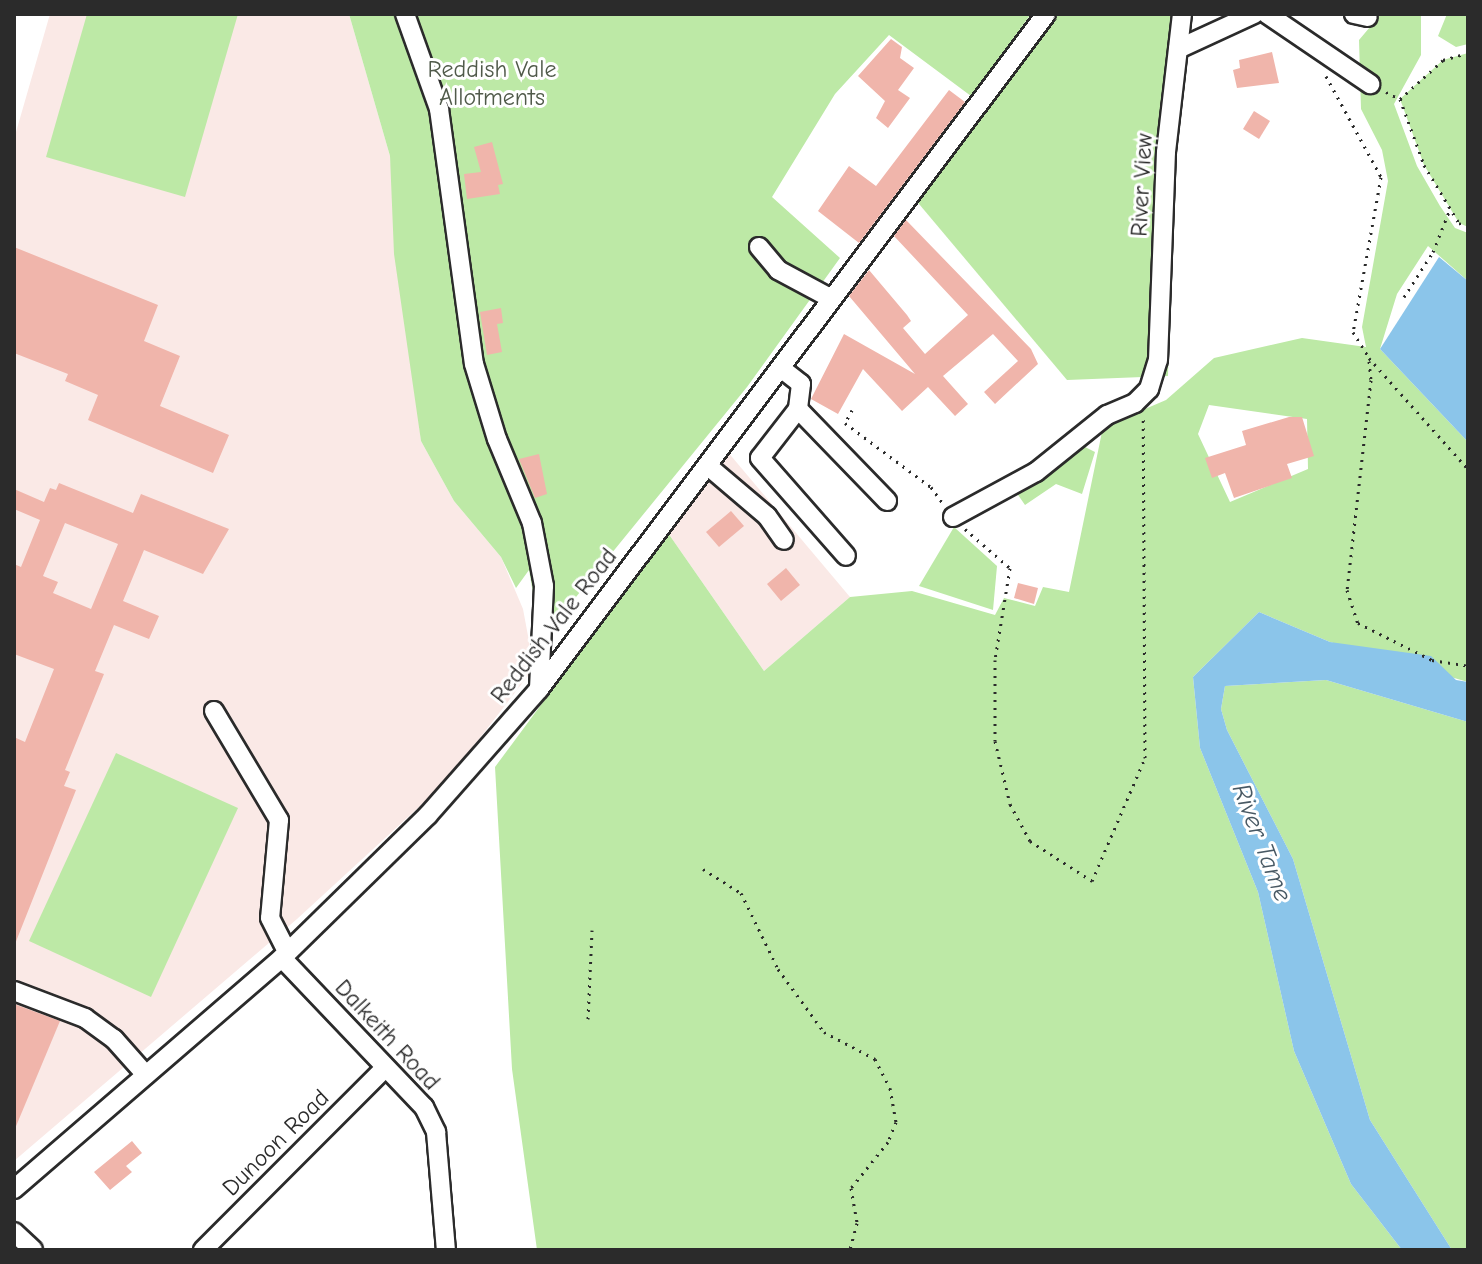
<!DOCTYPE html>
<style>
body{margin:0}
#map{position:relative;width:1482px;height:1264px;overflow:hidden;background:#fff;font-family:"Comic Neue",sans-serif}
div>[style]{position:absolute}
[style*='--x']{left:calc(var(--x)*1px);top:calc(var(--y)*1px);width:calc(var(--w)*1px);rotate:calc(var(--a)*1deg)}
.built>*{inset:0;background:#fae9e6}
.green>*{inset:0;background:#bde9a6}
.water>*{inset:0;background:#8bc5ea}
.building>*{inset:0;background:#f0b5ab}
.path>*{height:3px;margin-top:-1.5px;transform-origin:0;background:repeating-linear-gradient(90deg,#2b2b2b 0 2px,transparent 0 8px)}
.roads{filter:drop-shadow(2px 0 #2b2b2b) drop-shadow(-2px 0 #2b2b2b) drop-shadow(0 2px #2b2b2b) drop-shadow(0 -2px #2b2b2b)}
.minor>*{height:18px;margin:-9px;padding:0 9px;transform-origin:9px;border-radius:9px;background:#fff}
span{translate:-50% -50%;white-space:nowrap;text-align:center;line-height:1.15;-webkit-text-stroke:6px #fff;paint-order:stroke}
.park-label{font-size:24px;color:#505a4a}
.street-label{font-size:24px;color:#2b2b2b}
.water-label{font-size:26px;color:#485964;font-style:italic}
.frame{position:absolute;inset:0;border:16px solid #2b2b2b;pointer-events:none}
</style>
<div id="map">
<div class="built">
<div style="clip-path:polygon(50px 14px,349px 14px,390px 156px,421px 441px,454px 501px,501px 557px,523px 609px,534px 668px,445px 783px,297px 919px,14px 1161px,14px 139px)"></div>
<div style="clip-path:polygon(727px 451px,850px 597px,764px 671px,668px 533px)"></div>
</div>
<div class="green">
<div style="clip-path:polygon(87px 14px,238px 14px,185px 197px,46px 157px)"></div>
<div style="clip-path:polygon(349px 14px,1031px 14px,971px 96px,889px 35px,835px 94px,772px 197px,840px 258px,747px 387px,541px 640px,529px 570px,516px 588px,501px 557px,454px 501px,421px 441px,394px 254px,390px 156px)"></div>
<div style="clip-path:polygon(1056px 14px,1176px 14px,1168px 376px,1067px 380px,914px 198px)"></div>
<div style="clip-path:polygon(evenodd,1381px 14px,1421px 14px,1421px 55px,1394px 104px,1417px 166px,1440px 206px,1455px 228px,1468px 233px,1468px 281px,1428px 246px,1397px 294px,1380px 349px,1468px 442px,1468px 682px,1330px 642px,1259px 612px,1193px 677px,1200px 748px,1258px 892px,1294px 1051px,1351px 1184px,1402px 1250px,537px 1250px,512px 1069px,495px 767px,668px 533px,764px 671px,850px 597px,912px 591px,995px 615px,1004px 598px,1035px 606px,1043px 587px,1069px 592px,1103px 427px,1166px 400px,1214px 358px,1302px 338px,1366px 347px,1362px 327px,1388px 181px,1382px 150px,1361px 109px,1359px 40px,1381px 14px,1209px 405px,1307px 419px,1308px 469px,1230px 502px,1198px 434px,1209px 405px)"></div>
<div style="clip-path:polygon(1447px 14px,1468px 14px,1468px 44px,1456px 47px,1438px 36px)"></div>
<div style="clip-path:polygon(1468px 53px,1468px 227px,1459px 223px,1424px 165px,1400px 99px,1443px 60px)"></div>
<div style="clip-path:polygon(1079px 444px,1095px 452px,1082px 494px,1056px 484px,1025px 505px,1016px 492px)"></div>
<div style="clip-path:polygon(954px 527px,997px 566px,993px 610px,919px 586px)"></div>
<div style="clip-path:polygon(1326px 680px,1468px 722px,1468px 1250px,1452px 1250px,1370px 1120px,1293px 859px,1227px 730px,1221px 709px,1225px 686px)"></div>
<div style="clip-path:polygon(116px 753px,238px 808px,151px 997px,29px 941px)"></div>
</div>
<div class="water">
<div style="clip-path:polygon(1439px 257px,1468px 281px,1468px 442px,1380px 349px)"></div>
<div style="clip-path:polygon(1259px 612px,1330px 642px,1431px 656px,1456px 680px,1468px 682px,1468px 722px,1326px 680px,1225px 686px,1221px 709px,1227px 730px,1293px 859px,1370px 1120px,1452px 1250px,1402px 1250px,1351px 1184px,1294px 1051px,1258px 892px,1200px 748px,1193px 677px)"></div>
</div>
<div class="building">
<div style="clip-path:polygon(891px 39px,902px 47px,900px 58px,914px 68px,898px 90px,910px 98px,888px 128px,876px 118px,885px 101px,858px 76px)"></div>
<div style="clip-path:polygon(1272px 52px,1279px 83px,1237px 88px,1233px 70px,1240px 68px,1239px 60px)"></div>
<div style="clip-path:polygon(949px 90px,965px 102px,859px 243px,818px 211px,849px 166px,876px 186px)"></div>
<div style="clip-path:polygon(1254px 111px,1270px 121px,1259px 139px,1243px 129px)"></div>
<div style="clip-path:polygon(492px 142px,503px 184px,498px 185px,500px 194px,467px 199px,464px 174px,481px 172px,474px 147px)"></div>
<div style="clip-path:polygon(906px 220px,1031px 349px,1038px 364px,995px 404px,984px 392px,1018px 361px,993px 334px,943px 376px,968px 404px,955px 416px,928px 387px,902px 411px,863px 369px,838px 414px,811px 399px,844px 334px,915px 374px,849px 296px,869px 270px,907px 315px,911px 321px,903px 328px,925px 354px,968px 315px,894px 236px)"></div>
<div style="clip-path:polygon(14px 247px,158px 305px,144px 341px,180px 356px,160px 406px,229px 435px,213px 473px,88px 420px,98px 395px,65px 381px,68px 374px,14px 353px)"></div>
<div style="clip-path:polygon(501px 308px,503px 323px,497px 324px,502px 352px,487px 355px,480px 312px)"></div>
<div style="clip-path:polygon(1289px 417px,1302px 417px,1314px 456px,1287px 464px,1292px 478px,1234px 498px,1225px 473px,1212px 478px,1205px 458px,1246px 445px,1242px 431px)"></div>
<div style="clip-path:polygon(539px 454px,547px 494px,535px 498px,519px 459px)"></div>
<div style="clip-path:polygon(evenodd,59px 483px,133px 513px,141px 494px,229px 529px,203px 574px,144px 550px,123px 601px,159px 616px,149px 639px,114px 625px,95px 671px,104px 674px,65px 770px,70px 772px,64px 786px,76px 790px,15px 944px,14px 737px,25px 742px,54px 669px,14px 654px,14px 564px,21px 567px,40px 520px,14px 509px,14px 489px,44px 502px,50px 488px,56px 490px,59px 483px,65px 523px,118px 544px,91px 609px,53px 593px,58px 582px,43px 576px,65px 523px)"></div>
<div style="clip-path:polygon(731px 511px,744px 526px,719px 547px,706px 532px)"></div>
<div style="clip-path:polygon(786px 568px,800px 585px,781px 601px,767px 584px)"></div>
<div style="clip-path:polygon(1018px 583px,1038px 588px,1034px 604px,1014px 598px)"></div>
<div style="clip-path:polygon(14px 1004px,60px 1021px,14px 1131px)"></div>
<div style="clip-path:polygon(132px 1141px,142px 1153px,126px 1166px,132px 1172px,110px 1190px,94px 1172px)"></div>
</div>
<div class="path">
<div style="--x:1326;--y:76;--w:115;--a:61.4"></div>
<div style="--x:1381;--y:177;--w:158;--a:100.2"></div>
<div style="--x:1353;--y:332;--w:31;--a:58"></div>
<div style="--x:1369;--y:358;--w:149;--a:48.3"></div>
<div style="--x:1386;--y:92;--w:16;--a:27"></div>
<div style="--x:1400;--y:99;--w:70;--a:70"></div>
<div style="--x:1424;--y:165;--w:68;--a:58.9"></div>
<div style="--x:1459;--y:223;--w:10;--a:24"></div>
<div style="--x:1400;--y:99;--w:58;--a:-42.2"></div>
<div style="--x:1443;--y:60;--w:26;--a:-16"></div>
<div style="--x:1404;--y:297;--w:54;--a:-57.2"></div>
<div style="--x:1433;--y:252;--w:46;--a:-68.4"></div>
<div style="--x:1369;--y:361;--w:19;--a:84"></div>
<div style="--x:1371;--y:380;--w:211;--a:96.5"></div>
<div style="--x:1347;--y:590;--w:35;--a:72"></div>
<div style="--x:1358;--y:623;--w:83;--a:26.6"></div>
<div style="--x:1432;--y:660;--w:36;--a:9"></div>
<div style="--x:852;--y:410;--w:15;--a:118"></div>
<div style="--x:845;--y:423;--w:107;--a:36.7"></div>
<div style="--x:931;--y:487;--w:19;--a:54"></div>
<div style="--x:965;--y:529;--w:60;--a:40.9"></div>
<div style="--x:1010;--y:568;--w:93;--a:99.3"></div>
<div style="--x:995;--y:660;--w:81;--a:90"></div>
<div style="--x:995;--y:741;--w:65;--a:76.6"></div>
<div style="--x:1010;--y:804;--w:42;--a:61.6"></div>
<div style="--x:1030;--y:841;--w:74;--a:32.8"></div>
<div style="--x:1092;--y:881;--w:134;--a:-66.7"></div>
<div style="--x:1145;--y:758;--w:340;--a:-90.3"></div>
<div style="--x:703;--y:869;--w:45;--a:32.3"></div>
<div style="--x:741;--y:893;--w:85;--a:64"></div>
<div style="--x:778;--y:969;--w:78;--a:53.9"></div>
<div style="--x:824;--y:1032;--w:58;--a:27.9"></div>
<div style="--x:875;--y:1059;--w:33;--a:63"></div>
<div style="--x:890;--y:1088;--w:35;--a:80"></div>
<div style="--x:896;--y:1122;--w:22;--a:112"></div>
<div style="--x:888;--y:1142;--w:59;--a:128.8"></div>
<div style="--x:851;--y:1188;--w:36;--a:80"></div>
<div style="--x:857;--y:1223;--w:28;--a:105"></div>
<div style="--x:588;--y:1019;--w:89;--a:-87.4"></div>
</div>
<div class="roads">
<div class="minor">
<div style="--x:405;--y:14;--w:101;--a:70.3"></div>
<div style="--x:439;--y:109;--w:257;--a:82.2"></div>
<div style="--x:474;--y:364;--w:78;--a:73"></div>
<div style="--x:497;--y:439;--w:91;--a:67.4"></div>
<div style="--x:532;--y:523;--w:64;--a:79.2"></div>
<div style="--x:544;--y:586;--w:103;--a:92.8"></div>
<div style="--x:1267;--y:14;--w:125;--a:34.2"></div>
<div style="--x:1354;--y:14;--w:14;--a:12"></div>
<div style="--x:1178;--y:49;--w:84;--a:-24.7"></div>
<div style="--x:759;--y:247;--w:30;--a:50"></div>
<div style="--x:778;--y:270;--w:61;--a:28.2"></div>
<div style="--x:782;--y:369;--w:24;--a:38"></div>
<div style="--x:801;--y:384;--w:25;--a:97"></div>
<div style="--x:798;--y:409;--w:128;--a:45.9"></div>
<div style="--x:798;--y:409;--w:62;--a:127.8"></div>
<div style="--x:760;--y:458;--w:130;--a:48.7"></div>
<div style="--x:708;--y:466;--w:77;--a:40.3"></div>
<div style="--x:767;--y:516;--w:29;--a:55"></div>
<div style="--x:953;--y:517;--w:94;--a:-28.5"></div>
<div style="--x:1036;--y:472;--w:91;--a:-38.8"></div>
<div style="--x:1107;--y:415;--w:30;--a:-23"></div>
<div style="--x:1135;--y:403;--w:20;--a:-45"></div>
<div style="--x:1149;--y:389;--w:30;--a:-73"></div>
<div style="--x:1158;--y:360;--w:208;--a:-87.8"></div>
<div style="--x:1166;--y:152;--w:139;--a:-83.4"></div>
<div style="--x:214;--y:711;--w:127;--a:59.2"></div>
<div style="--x:279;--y:820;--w:98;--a:95.2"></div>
<div style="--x:270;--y:918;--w:38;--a:63"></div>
<div style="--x:282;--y:958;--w:206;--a:46.4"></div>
<div style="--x:424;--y:1107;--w:28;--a:64"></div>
<div style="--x:436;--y:1132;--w:118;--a:85.2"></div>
<div style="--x:14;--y:991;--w:76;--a:20.8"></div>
<div style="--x:85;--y:1018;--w:36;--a:36"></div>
<div style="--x:114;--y:1039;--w:48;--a:48.4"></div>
<div style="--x:14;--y:1189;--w:354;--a:-40.8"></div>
<div style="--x:282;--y:958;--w:204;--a:-44.4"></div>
<div style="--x:428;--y:815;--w:168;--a:-48.6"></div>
<div style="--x:539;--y:689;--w:844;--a:-53.09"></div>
<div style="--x:14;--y:1232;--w:26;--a:43"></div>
<div style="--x:203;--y:1250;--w:255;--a:-45"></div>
</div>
</div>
<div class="park-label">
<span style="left:492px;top:84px">Reddish Vale<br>Allotments</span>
</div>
<div class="street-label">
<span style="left:1142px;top:185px;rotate:-87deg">River View</span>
<span style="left:554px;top:626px;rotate:-52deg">Reddish Vale Road</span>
<span style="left:387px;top:1035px;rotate:47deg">Dalkeith Road</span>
<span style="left:276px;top:1143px;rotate:-45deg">Dunoon Road</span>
</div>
<div class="water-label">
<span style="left:1261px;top:843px;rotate:69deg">River Tame</span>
</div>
<div class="frame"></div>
</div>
